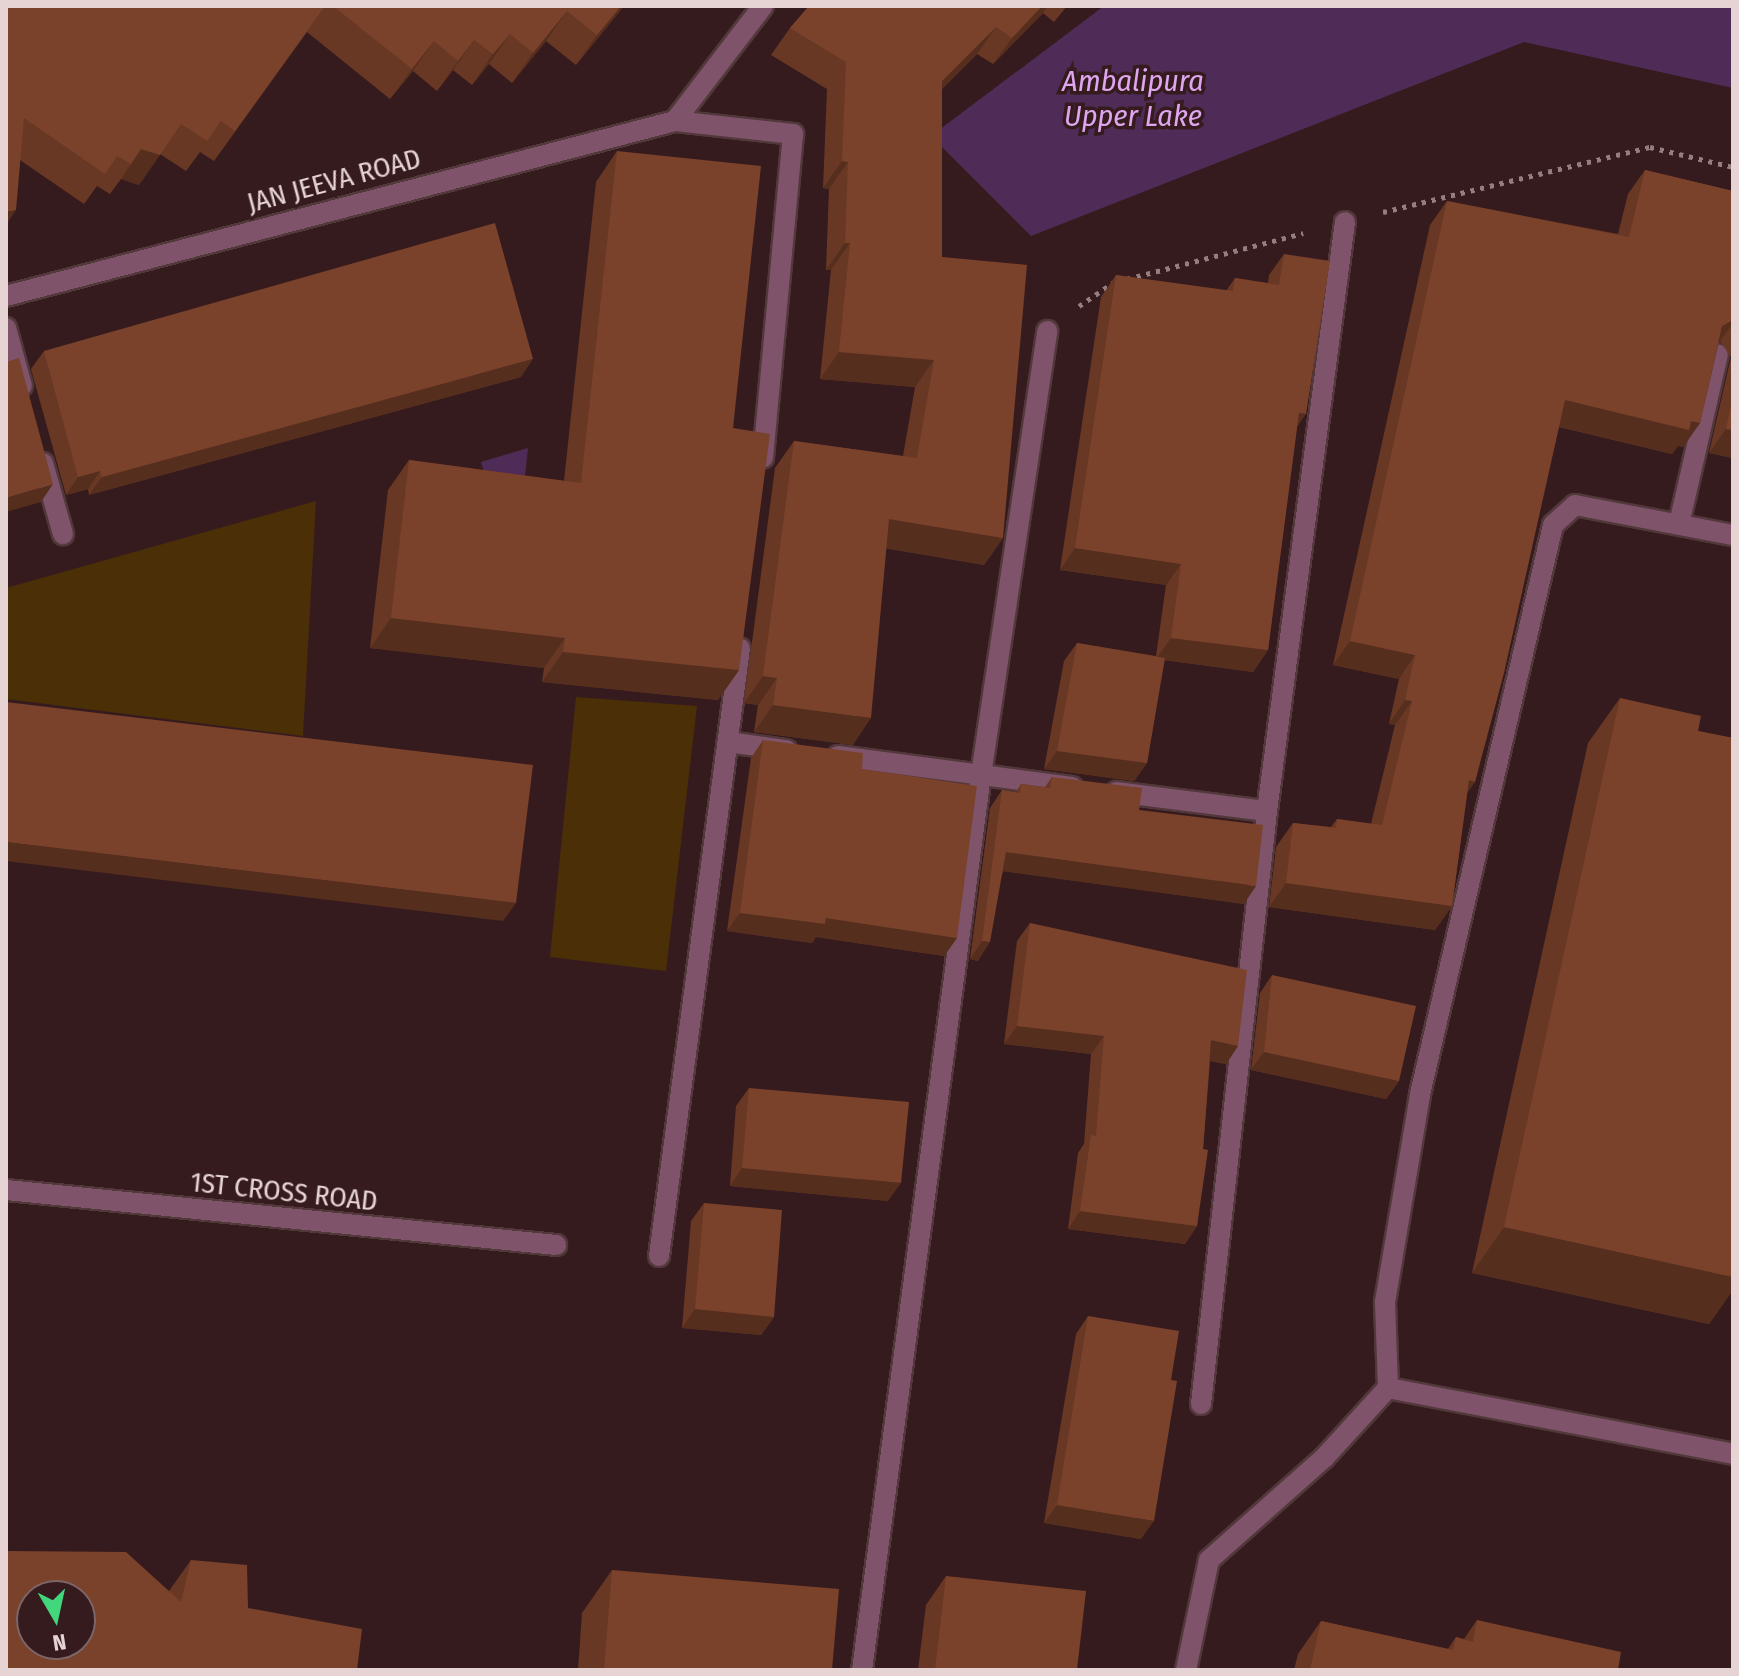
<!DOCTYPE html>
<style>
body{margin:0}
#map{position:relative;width:1739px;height:1676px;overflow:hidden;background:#361b1e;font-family:"Fira Sans Condensed",sans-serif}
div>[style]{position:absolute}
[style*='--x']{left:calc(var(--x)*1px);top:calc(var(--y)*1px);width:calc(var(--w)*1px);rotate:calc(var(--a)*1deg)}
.green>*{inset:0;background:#4b2f07}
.water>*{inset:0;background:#4f2c58}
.path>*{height:5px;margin-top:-2.5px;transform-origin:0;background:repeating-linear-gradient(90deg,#957e80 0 4px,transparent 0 10px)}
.roads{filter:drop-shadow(2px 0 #52383b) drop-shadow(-2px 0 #52383b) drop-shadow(0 2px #52383b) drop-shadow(0 -2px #52383b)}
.street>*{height:20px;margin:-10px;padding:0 10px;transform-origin:10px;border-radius:10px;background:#7f546b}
.wall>*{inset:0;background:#693825}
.shaded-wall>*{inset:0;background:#552e1e}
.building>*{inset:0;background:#7a412b}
span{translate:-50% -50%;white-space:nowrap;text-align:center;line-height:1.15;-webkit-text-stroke:7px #361b1e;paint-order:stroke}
.street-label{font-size:28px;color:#e6d3d4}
.water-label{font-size:30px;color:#dea6ee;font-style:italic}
.frame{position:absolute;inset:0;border:8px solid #e6d3d4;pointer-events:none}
.north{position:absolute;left:16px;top:1580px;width:80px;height:80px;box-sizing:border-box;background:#361b1e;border:2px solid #7c6567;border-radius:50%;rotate:171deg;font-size:22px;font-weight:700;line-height:32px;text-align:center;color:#e6d3d4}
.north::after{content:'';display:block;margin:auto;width:28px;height:36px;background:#42d77c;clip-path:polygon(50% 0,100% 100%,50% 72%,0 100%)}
</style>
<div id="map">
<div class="green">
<div style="clip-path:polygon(316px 501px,303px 736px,6px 699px,6px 588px)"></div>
<div style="clip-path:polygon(576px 697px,697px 706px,666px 971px,550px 957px)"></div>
</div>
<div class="water">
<div style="clip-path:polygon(1104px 6px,1733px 6px,1733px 88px,1524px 42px,1031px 236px,931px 136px)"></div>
<div style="clip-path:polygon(528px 448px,514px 581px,481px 462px)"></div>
</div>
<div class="path">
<div style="--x:1383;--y:212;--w:275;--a:-13.7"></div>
<div style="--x:1650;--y:147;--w:85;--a:13.5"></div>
<div style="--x:1127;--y:279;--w:182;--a:-14.6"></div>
<div style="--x:1079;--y:306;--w:42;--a:-34.4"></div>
</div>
<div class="roads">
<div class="street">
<div style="--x:675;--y:121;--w:145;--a:-52.6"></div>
<div style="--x:6;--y:296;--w:692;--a:-14.66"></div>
<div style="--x:675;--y:121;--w:119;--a:6.3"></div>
<div style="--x:793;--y:134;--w:325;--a:95.3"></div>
<div style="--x:6;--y:328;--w:60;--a:74.6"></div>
<div style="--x:43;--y:463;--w:74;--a:74.3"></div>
<div style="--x:1679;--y:524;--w:174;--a:-77.1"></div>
<div style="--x:728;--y:742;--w:59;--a:7.9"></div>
<div style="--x:838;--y:756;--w:236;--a:7.5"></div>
<div style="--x:1116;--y:792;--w:152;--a:7.2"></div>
<div style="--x:6;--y:1190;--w:553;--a:5.71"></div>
<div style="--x:659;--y:1256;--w:613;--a:-82.41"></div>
<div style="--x:1388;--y:1388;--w:351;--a:10.8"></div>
<div style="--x:1201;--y:1404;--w:597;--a:-83.65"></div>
<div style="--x:1267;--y:811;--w:594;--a:-82.46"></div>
<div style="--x:862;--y:1670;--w:903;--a:-82.43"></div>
<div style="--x:981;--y:775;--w:449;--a:-81.5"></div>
<div style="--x:1186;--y:1670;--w:112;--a:-78.2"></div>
<div style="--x:1209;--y:1560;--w:154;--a:-41.6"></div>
<div style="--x:1324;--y:1458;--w:95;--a:-47.6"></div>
<div style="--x:1388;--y:1388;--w:86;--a:-92"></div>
<div style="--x:1385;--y:1302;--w:211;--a:-80.4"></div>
<div style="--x:1420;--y:1094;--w:584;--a:-76.84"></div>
<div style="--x:1553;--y:525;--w:30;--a:-42"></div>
<div style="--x:1575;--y:505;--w:161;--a:10.8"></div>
</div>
</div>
<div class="wall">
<div style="clip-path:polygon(6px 6px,624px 6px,576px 65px,546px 41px,512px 83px,489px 64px,472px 85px,453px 70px,437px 91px,413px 71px,390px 99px,307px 32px,214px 161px,200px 152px,186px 171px,160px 154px,139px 185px,121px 179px,110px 194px,97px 186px,84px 204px,20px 160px)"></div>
<div style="clip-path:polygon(809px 6px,1067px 6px,1054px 22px,1043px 13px,993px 64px,977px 54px,942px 89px,942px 257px,1003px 538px,984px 565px,886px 548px,853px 745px,754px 732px,758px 705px,744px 703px,775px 468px,794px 441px,903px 456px,915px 387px,820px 379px,831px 270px,826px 270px,829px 189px,823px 188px,827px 89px,771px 55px,790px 28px)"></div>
<div style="clip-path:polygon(617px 151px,733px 428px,739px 670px,718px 700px,542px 682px,544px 668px,370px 648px,388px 490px,409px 460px,564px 481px,596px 182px)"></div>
<div style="clip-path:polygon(1645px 170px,1733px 191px,1733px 458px,1709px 453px,1731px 357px,1720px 341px,1719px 342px,1700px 423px,1683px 447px,1678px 446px,1672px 454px,1559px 427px,1475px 782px,1467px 793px,1452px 906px,1435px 930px,1269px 907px,1276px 847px,1293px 823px,1331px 827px,1337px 819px,1371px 824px,1395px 725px,1389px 724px,1399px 679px,1333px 665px,1430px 225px,1447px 201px,1618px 234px,1628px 194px)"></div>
<div style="clip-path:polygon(1284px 254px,1297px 425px,1268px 650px,1253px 672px,1164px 660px,1147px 763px,1134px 781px,1044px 769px,1064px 661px,1077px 643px,1156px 656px,1166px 585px,1060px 570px,1101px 297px,1116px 275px,1226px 291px,1235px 278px,1268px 283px,1269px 275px)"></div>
<div style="clip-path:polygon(44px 351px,521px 377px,89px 495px,88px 489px,66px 495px,31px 369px)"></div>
<div style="clip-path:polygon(1620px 698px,1698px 731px,1733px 738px,1733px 1290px,1709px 1324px,1472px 1273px,1588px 743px)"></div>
<div style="clip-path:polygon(763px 740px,862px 769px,957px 938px,944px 956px,816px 937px,812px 943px,727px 931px,751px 758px)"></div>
<div style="clip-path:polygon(1052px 777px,1139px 810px,1244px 904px,1003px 871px,978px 961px,970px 959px,990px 808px,1002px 790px,1016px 792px,1021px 784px,1045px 787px)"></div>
<div style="clip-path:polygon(1030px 923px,1238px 1046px,1226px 1064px,1210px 1061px,1197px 1226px,1185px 1244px,1068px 1229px,1078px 1153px,1084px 1144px,1091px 1054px,1004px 1044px,1017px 941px)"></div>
<div style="clip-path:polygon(1272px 975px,1399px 1081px,1386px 1099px,1251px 1070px,1260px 993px)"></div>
<div style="clip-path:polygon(749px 1088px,888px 1201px,730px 1186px,736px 1106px)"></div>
<div style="clip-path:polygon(704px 1203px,774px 1317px,761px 1335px,682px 1328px,691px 1221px)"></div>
<div style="clip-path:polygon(1088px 1316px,1141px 1539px,1044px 1523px,1076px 1334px)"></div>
<div style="clip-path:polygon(191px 1560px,248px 1608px,6px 1670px,169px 1591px)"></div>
<div style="clip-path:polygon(612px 1570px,832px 1670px,578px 1670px,582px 1613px)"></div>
<div style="clip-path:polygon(946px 1576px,1077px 1670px,918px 1670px,926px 1605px)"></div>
<div style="clip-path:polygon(1477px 1620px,1618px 1670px,1294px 1670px,1298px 1654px,1321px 1621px,1448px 1649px,1456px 1637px,1464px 1639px)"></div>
</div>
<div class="shaded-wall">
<div style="clip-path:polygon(621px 6px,624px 6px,576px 65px,597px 35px)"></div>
<div style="clip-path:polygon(1042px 6px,1048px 6px,1043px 13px,993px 64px,1012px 38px)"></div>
<div style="clip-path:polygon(567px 11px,546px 41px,512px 83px,533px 53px)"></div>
<div style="clip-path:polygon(996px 27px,977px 54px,923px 108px,942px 81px)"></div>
<div style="clip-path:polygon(510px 34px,489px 64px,472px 85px,493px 54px)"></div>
<div style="clip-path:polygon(474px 40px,453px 70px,437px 91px,458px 61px)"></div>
<div style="clip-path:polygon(434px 41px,413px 71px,390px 99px,412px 69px)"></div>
<div style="clip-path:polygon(141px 149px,160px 155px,139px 185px,121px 179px)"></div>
<div style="clip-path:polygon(842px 161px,848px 162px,829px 189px,823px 188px)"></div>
<div style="clip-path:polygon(16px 210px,6px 225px,6px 212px)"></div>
<div style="clip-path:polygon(845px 243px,850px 243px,831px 270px,826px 270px)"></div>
<div style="clip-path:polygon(1733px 320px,1733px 323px,1720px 341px,1706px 350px,1722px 326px)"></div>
<div style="clip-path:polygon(839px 352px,934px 360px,915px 387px,820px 379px)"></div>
<div style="clip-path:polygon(533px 359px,521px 377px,89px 495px,102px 477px)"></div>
<div style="clip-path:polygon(1565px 400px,1691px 421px,1700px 423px,1683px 447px,1678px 446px,1672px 454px,1548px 424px)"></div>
<div style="clip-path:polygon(1299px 413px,1306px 414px,1291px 435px)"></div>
<div style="clip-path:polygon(1726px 429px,1733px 430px,1733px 458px,1709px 453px)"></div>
<div style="clip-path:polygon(100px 471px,88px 489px,66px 495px,78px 477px)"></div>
<div style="clip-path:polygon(53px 484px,41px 502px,6px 512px,6px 498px)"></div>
<div style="clip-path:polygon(889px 519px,1003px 538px,984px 565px,870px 546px)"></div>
<div style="clip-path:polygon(1075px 548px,1181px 564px,1166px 585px,1060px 570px)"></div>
<div style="clip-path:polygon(391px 618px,565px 638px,544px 668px,370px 648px)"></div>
<div style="clip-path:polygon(1171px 638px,1268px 650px,1253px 672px,1156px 659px)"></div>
<div style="clip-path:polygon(1350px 641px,1415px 655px,1399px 679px,1333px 665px)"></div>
<div style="clip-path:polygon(563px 652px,739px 670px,718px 700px,542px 682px)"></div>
<div style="clip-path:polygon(763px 676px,777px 678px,758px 705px,744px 703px)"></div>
<div style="clip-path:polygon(1405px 700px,1412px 701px,1395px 725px,1389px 724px)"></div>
<div style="clip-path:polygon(773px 705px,871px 718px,853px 745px,754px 732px)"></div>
<div style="clip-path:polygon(1057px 751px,1147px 763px,1134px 781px,1044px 769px)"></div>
<div style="clip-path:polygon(1469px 780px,1475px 782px,1458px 806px)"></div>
<div style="clip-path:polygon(6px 842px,516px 903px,503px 921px,6px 861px)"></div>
<div style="clip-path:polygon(1006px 852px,1256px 886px,1244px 904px,994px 870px)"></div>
<div style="clip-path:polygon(1286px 883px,1452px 906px,1435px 930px,1269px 907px)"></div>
<div style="clip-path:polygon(740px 913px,826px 918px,957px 938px,944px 956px,816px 937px,812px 943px,727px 931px)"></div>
<div style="clip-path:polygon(982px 941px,990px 942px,978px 961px,970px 959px)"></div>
<div style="clip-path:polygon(1017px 1026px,1104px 1036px,1091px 1054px,1004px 1044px)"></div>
<div style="clip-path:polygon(1211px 1040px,1238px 1046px,1226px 1064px,1198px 1058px)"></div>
<div style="clip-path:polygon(1264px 1052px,1399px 1081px,1386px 1099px,1251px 1070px)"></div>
<div style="clip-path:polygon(742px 1168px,901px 1183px,888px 1201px,730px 1186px)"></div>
<div style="clip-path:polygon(1080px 1211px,1197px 1226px,1185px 1244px,1068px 1229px)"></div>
<div style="clip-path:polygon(1504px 1227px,1733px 1277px,1733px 1290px,1709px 1324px,1472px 1273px)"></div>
<div style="clip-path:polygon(695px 1309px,774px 1317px,761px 1335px,682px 1328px)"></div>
<div style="clip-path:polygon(1057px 1505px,1154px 1521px,1141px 1539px,1044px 1523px)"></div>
</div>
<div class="building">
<div style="clip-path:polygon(6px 6px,325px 6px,235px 131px,221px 121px,207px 141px,181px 124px,160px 155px,141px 149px,131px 164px,117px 156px,105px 174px,24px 118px,16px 210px,6px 212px)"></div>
<div style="clip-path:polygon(333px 6px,621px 6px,597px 35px,567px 11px,533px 53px,510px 34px,493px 54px,474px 40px,458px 61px,434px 41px,412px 69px)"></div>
<div style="clip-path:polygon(809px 6px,1042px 6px,1012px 38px,996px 27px,942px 81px,942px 257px,1027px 265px,1003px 538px,889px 519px,871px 718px,773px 705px,777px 678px,763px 676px,794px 441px,917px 458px,934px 360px,839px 352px,850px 243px,845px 243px,848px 162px,842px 161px,846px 62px,790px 28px)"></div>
<div style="clip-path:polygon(617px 151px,761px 166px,733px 428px,770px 434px,739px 670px,563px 652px,565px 638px,391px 618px,409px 460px,581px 483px)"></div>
<div style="clip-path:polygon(1645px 170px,1733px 191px,1733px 320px,1722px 326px,1700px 423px,1691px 421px,1689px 430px,1565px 400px,1504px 673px,1475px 782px,1469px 780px,1452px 906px,1286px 883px,1293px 823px,1336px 828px,1337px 819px,1382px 825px,1412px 701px,1405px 700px,1415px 655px,1350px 641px,1447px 201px,1629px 237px)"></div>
<div style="clip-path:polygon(495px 223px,533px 359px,102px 477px,100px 471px,78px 477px,44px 351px)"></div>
<div style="clip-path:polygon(1284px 254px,1330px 261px,1306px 414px,1299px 413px,1268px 650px,1171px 638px,1181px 564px,1075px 548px,1116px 275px,1233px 291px,1235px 278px,1279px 285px)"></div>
<div style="clip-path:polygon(19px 358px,53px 484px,6px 498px,6px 362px)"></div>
<div style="clip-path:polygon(1733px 396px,1733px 430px,1726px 429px)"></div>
<div style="clip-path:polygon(1077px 643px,1165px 658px,1147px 763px,1057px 751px)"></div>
<div style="clip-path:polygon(1620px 698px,1701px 716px,1698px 731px,1733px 738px,1733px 1277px,1504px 1227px)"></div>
<div style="clip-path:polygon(6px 702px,533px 765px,516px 903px,6px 842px)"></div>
<div style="clip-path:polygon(763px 740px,863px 753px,862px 769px,977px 786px,957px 938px,826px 918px,825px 924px,740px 913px)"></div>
<div style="clip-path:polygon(1052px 777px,1142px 788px,1139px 810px,1263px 825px,1256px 886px,1006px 852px,990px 942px,982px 941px,1002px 790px,1020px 793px,1021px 784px,1050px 788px)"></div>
<div style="clip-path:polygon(1030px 923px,1247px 970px,1238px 1046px,1211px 1040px,1203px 1149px,1208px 1150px,1197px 1226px,1080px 1211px,1091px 1135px,1096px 1136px,1104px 1036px,1017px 1026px)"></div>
<div style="clip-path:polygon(1272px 975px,1416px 1006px,1399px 1081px,1264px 1052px)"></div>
<div style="clip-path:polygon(749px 1088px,909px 1102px,901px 1183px,742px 1168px)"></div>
<div style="clip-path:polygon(704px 1203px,782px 1210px,774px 1317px,695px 1309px)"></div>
<div style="clip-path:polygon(1088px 1316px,1179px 1331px,1171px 1380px,1177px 1381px,1154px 1521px,1057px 1505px)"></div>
<div style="clip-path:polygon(evenodd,6px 1551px,126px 1552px,181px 1602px,191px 1560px,247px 1565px,248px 1608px,362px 1629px,357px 1670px,6px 1670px,6px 1551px,32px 1596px,80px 1596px,80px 1644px,32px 1644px,32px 1596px)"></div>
<div style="clip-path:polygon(612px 1570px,839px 1589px,832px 1670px,604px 1670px)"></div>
<div style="clip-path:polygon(946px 1576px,1086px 1591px,1077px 1670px,935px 1670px)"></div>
<div style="clip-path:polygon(1477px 1620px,1621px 1652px,1618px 1670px,1310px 1670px,1321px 1621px,1453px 1650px,1456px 1637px,1473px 1642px)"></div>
</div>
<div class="street-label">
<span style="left:334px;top:181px;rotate:-15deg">JAN JEEVA ROAD</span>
<span style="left:284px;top:1192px;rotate:6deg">1ST CROSS ROAD</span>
</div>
<div class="water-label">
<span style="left:1133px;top:98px">Ambalipura<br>Upper Lake</span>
</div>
<div class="frame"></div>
<div class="north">N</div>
</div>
